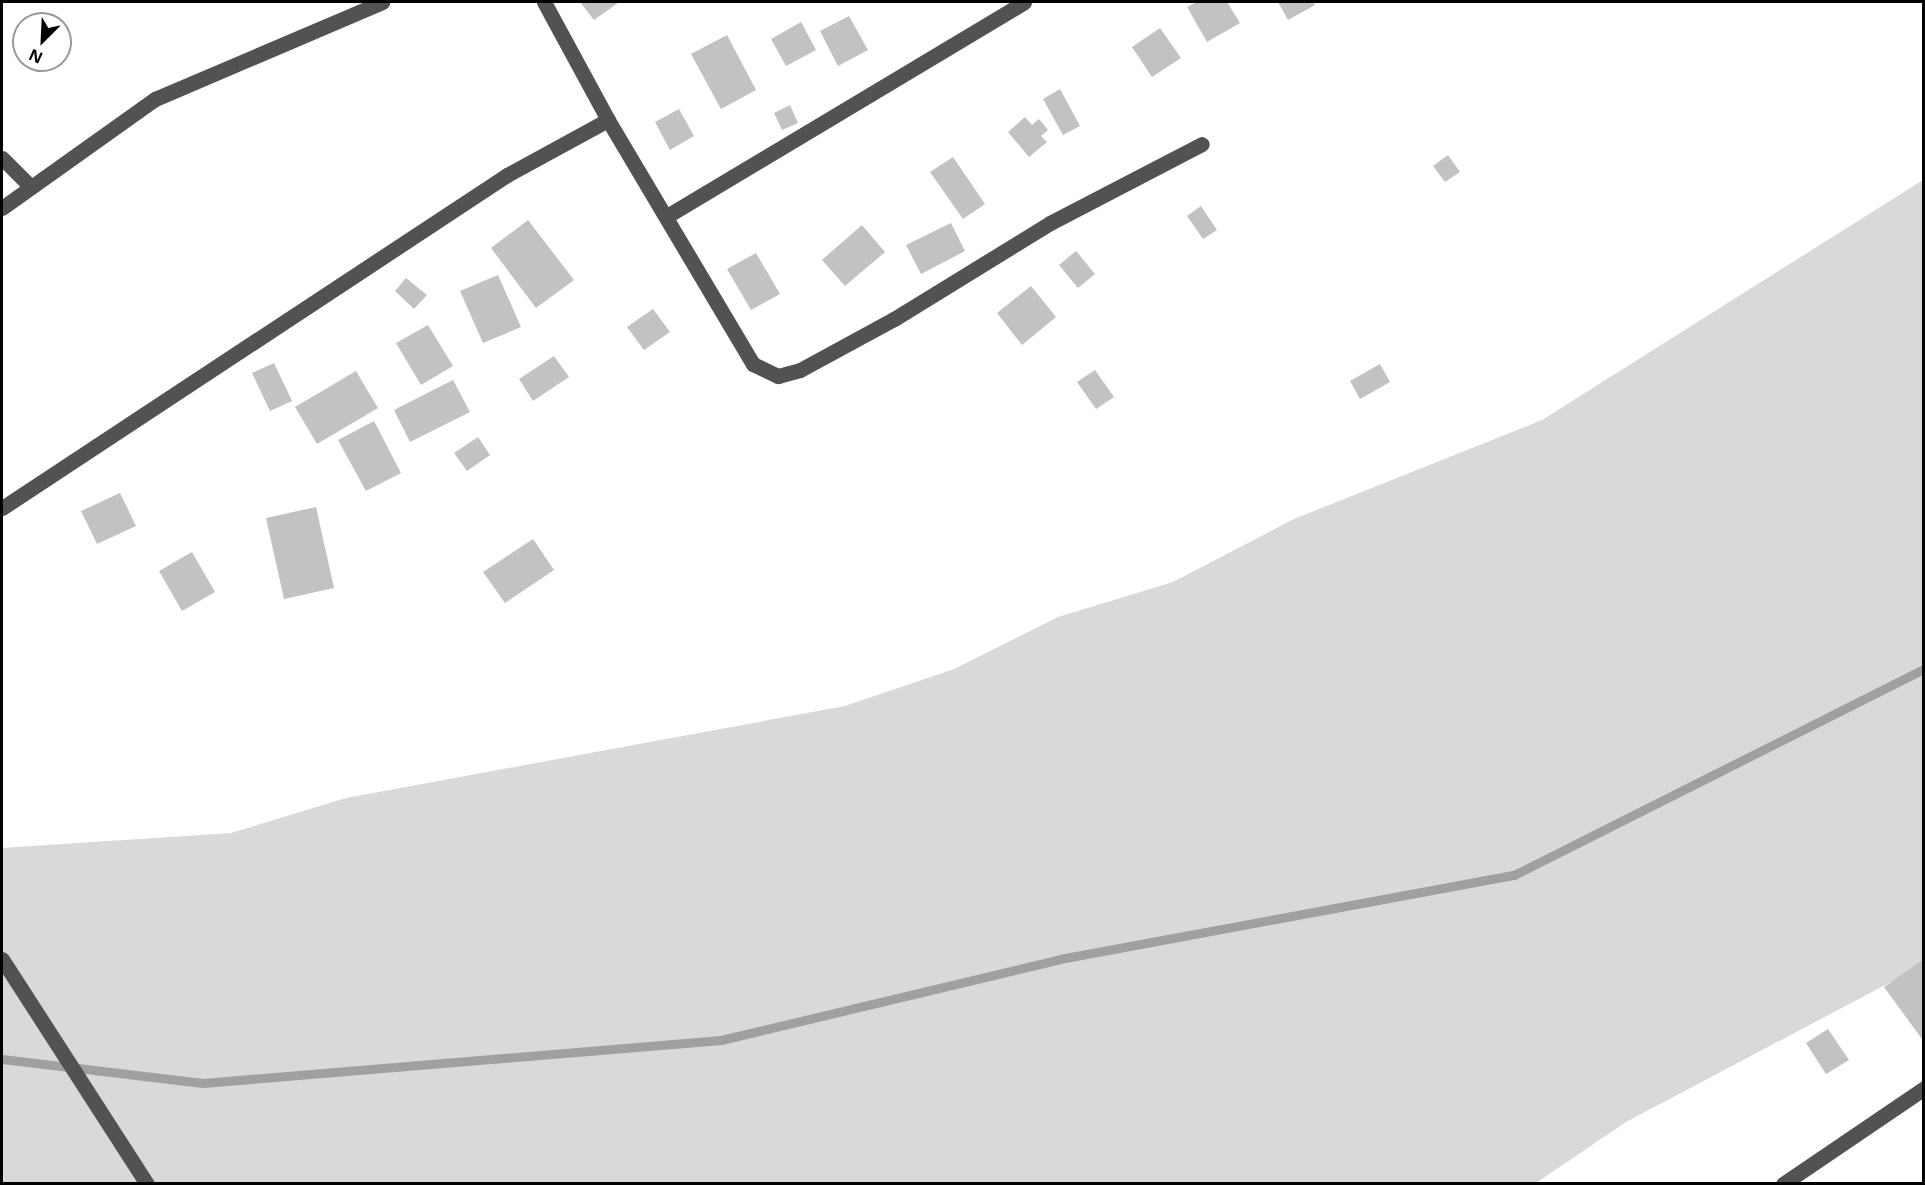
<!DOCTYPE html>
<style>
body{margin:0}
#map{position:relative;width:1925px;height:1185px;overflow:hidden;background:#fff;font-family:"Open Sans",sans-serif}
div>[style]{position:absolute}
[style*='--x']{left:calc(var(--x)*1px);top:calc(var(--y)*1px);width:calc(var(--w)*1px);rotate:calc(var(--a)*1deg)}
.green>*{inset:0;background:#d9d9d9}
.stream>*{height:9px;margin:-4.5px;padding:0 4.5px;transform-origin:4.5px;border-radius:4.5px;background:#a0a0a0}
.building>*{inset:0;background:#c2c2c2}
.minor>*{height:15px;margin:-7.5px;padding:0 7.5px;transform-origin:7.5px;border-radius:7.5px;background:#525252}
span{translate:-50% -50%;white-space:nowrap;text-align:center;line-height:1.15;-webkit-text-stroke:4.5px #fff;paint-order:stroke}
.frame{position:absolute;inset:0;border:3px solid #000;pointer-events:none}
.north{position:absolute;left:12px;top:12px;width:60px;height:60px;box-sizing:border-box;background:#fff;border:2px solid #999;border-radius:50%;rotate:204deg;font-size:16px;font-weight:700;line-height:24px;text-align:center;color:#000}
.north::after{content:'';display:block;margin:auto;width:21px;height:27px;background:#000;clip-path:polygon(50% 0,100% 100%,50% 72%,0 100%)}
</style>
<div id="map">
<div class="green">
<div style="clip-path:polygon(1923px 180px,1923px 965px,1626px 1122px,1536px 1183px,2px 1184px,2px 848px,231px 833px,346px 798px,845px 706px,954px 669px,1058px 617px,1173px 582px,1294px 519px,1542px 420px)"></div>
</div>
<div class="stream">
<div style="--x:2;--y:1059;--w:202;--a:6.8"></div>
<div style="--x:203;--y:1083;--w:520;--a:-4.75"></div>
<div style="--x:721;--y:1040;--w:354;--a:-13.4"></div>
<div style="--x:1065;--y:958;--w:457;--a:-10.5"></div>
<div style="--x:1514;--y:875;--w:459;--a:-26.7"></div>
</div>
<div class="building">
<div style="clip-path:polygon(580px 2px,616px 2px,618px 3px,594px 20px)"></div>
<div style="clip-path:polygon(1197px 2px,1227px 2px,1240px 23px,1207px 42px,1187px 7px)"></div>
<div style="clip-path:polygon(1278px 2px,1313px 2px,1315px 5px,1288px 20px)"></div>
<div style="clip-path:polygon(849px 16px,868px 50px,838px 66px,820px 31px)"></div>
<div style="clip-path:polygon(801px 22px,816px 50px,786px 66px,771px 39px)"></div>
<div style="clip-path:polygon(1160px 28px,1181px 58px,1152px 77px,1132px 47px)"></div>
<div style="clip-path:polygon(727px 35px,756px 90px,721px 109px,691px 54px)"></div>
<div style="clip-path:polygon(1060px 89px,1080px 126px,1063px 135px,1043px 99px)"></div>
<div style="clip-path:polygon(790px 105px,798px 123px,782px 130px,774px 113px)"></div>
<div style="clip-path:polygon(679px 109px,694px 136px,670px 150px,655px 122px)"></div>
<div style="clip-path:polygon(1025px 117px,1032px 125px,1039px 119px,1048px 130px,1041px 136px,1047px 142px,1029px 157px,1008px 132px)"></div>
<div style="clip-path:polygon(1448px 155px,1460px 172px,1445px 182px,1433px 166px)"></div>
<div style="clip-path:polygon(953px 157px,985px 204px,963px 219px,930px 172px)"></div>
<div style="clip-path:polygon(1201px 206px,1217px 230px,1203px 239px,1187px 216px)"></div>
<div style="clip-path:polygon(528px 220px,574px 280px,536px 308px,491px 248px)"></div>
<div style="clip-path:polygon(951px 223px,965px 251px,921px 274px,906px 245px)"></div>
<div style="clip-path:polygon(862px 225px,885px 252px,845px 286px,822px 260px)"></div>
<div style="clip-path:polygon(1076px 251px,1095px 274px,1078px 288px,1059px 265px)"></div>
<div style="clip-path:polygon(756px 253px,780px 294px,751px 310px,727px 269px)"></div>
<div style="clip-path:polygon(498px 275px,521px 327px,483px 343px,460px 291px)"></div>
<div style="clip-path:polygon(406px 278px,427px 295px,414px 309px,395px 291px)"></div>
<div style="clip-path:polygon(1031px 286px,1056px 317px,1022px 345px,997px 313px)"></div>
<div style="clip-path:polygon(653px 309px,670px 332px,644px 350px,627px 327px)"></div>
<div style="clip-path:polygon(428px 325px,453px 366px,421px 385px,396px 343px)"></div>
<div style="clip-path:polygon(554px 356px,569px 377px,533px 401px,519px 379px)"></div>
<div style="clip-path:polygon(274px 363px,292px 401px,270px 411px,252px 373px)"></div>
<div style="clip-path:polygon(1380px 364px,1390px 382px,1360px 399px,1350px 381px)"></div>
<div style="clip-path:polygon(1095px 370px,1114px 397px,1096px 409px,1077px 382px)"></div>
<div style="clip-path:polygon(356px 371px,378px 408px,317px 444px,295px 407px)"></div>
<div style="clip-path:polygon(453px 380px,470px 412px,410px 442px,394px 410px)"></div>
<div style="clip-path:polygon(374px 421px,401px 473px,366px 491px,338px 440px)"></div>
<div style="clip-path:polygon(478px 437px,490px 455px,467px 471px,454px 453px)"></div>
<div style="clip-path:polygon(120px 493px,136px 526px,97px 544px,81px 511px)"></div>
<div style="clip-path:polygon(316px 507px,334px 588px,284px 599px,266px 518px)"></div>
<div style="clip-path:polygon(533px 539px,554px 570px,505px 603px,483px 572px)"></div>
<div style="clip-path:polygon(192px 552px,215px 592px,182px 611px,159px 571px)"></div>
<div style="clip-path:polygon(1924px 959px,1924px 1038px,1922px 1039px,1884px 987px)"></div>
<div style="clip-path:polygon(1828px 1029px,1849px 1060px,1826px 1074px,1806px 1043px)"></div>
</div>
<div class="minor">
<div style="--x:544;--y:2;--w:134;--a:61.5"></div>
<div style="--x:608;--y:120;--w:284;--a:59.3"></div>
<div style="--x:753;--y:364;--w:28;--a:26"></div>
<div style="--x:778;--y:376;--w:23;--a:-15"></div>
<div style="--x:800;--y:370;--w:107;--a:-28.5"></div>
<div style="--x:894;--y:319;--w:183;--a:-31.6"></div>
<div style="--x:1050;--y:223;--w:171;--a:-27.5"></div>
<div style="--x:2;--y:158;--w:41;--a:45"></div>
<div style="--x:2;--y:208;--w:188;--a:-35.5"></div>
<div style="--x:155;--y:99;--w:247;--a:-23.1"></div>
<div style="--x:667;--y:216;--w:416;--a:-30.9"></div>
<div style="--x:2;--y:508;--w:605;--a:-33.4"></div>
<div style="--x:507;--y:175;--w:115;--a:-28.6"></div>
<div style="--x:2;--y:959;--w:268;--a:57.2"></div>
<div style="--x:1783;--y:1184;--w:171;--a:-34.2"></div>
</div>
<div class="frame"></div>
<div class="north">N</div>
</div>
